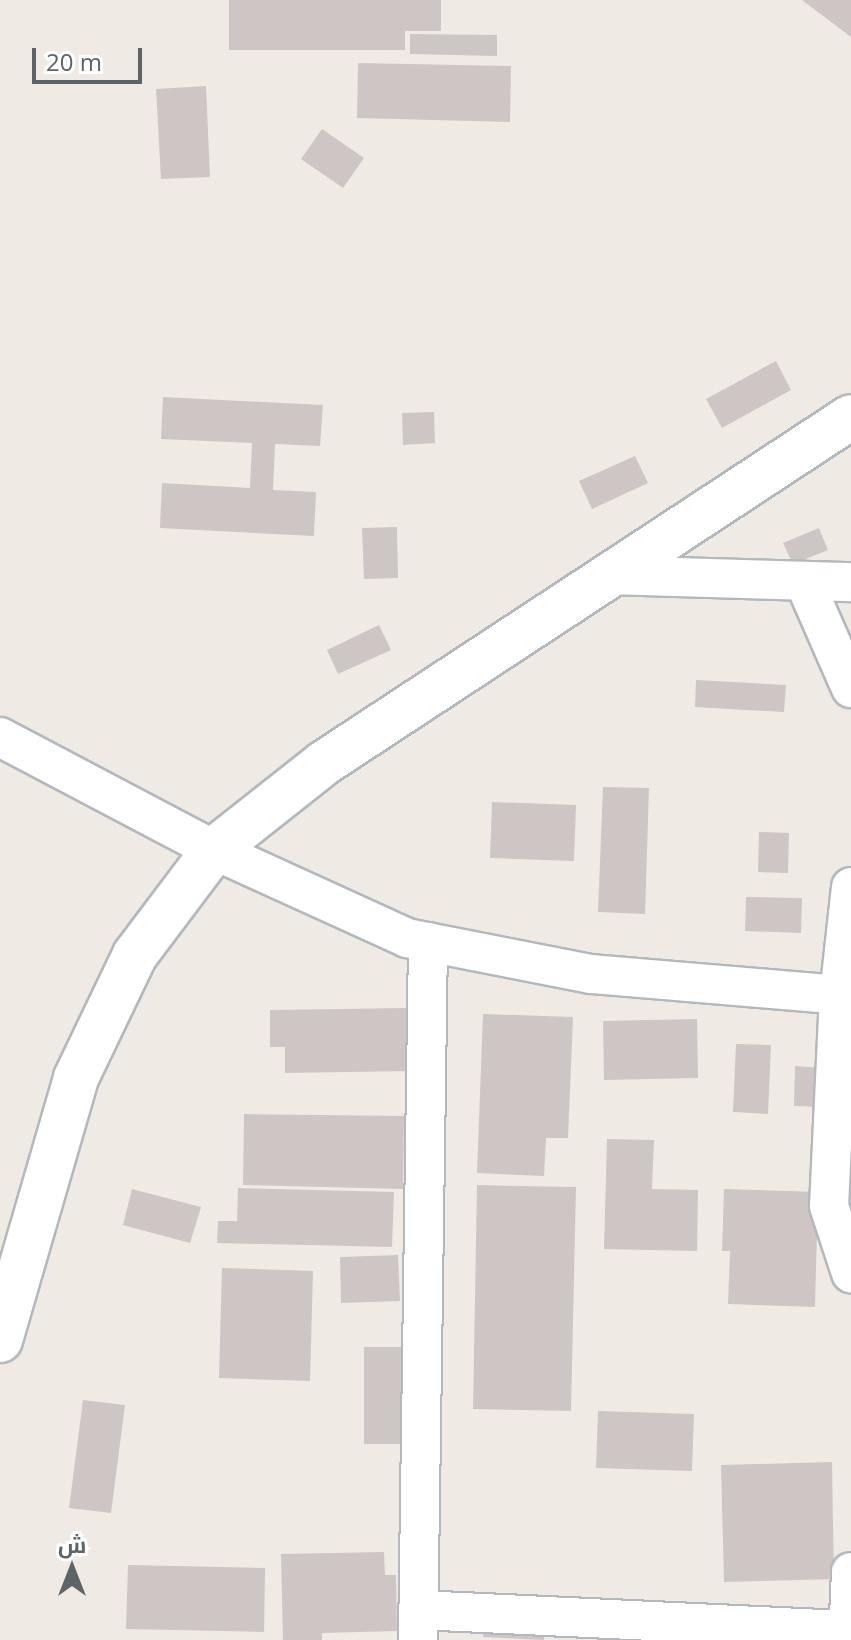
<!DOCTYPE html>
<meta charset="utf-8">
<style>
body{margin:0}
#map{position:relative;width:851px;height:1640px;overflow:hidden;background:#f0eae5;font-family:"Open Sans",Cairo,sans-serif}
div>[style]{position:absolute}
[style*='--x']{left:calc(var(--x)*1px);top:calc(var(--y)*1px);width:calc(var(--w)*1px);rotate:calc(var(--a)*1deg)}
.building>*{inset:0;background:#cdc6c4}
.roads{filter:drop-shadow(2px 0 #b2b8bb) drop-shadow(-2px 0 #b2b8bb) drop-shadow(0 2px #b2b8bb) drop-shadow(0 -2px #b2b8bb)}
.street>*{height:38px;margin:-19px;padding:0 19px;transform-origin:19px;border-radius:19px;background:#fff}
.secondary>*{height:44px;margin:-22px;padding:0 22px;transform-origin:22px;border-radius:22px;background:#fff}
span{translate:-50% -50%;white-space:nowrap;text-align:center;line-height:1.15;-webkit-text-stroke:8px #fff;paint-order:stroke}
.north{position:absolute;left:32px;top:1528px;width:80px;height:80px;-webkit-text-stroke:6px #fff;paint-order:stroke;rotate:0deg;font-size:22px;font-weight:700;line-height:32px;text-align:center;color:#5d6466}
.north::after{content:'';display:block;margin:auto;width:28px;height:36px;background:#5d6466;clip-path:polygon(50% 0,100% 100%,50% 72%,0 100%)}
.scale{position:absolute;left:32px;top:48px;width:110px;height:36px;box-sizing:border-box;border:4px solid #5d6466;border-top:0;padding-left:10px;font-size:24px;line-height:28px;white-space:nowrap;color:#5d6466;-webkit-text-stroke:6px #fff;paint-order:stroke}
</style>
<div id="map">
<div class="building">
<div style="clip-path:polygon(229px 0,441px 0,441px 31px,405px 31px,405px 50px,229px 50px)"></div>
<div style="clip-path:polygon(802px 0,851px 0,851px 37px)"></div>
<div style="clip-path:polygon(410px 34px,497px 35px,497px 56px,410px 54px)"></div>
<div style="clip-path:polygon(358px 63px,511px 66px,510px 122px,357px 118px)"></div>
<div style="clip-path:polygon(206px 86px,210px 177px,161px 179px,156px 89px)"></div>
<div style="clip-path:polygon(322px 129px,364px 158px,343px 188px,301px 159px)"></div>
<div style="clip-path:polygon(776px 361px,791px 390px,722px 428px,706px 399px)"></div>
<div style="clip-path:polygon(163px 397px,323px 405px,320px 446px,275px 444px,273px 490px,316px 492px,314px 536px,160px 528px,162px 483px,250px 488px,252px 443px,161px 439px)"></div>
<div style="clip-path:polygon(434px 412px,435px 443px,403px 445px,402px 413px)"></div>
<div style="clip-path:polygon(635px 456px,648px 483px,592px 509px,579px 481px)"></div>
<div style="clip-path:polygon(397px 527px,398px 578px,364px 579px,362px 528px)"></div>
<div style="clip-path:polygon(819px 528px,828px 550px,793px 564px,783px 543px)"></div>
<div style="clip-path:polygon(379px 625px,391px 650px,338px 674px,327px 650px)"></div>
<div style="clip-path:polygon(696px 680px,786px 685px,784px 712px,695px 707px)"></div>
<div style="clip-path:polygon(603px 787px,649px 788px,645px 914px,598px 912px)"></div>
<div style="clip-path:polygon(492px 802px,576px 805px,574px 861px,490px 858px)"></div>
<div style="clip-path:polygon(759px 832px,789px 833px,788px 873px,758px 872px)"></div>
<div style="clip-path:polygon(746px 897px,802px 898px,801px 933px,745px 931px)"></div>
<div style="clip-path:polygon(408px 1008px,409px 1071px,285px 1073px,285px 1047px,270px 1047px,270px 1010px)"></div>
<div style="clip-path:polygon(483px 1014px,573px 1017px,568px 1138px,546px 1138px,544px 1176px,477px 1173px)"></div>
<div style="clip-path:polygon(697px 1019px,698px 1078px,604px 1080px,603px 1021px)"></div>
<div style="clip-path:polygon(736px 1044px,771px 1045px,768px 1114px,733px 1112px)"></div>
<div style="clip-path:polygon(795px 1066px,821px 1068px,819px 1107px,794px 1106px)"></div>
<div style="clip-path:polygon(244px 1114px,404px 1116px,403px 1189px,243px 1185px)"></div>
<div style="clip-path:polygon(607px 1139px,654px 1140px,652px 1189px,698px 1190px,697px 1251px,604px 1249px)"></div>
<div style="clip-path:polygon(477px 1185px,576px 1187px,571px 1411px,473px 1409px)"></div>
<div style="clip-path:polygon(238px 1188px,394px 1192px,392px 1247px,217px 1243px,218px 1221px,237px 1221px)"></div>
<div style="clip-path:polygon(132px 1189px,201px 1207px,190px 1243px,123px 1225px)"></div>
<div style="clip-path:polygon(724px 1189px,818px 1192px,815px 1307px,728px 1304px,730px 1251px,722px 1251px)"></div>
<div style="clip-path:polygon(398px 1255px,400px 1301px,341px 1303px,340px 1257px)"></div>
<div style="clip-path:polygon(222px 1268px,313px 1271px,310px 1381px,219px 1378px)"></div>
<div style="clip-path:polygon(364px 1347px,404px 1347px,404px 1444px,364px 1444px)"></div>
<div style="clip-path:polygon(83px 1400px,125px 1405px,111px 1513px,69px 1508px)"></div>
<div style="clip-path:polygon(598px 1411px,694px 1414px,692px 1471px,596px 1468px)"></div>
<div style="clip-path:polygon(832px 1462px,834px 1579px,724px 1582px,721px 1465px)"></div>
<div style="clip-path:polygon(384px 1552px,385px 1575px,396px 1575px,397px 1631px,322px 1633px,322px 1640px,283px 1640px,281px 1554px)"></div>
<div style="clip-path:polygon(128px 1565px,265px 1568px,264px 1632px,126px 1629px)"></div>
<div style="clip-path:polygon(484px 1621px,545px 1624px,544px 1640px,483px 1637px)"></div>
</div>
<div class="roads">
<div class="street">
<div style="--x:610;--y:575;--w:241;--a:1.7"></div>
<div style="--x:804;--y:581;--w:117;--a:66.3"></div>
<div style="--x:0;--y:737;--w:242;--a:27.8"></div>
<div style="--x:214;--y:850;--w:212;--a:24.5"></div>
<div style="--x:407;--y:938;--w:187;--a:11.1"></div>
<div style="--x:591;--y:974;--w:261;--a:4.8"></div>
<div style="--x:851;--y:887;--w:109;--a:96.3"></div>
<div style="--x:839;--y:995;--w:211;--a:92.7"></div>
<div style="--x:829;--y:1206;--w:71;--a:71.8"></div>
<div style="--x:419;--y:1610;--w:430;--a:2.7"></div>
<div style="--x:418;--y:1640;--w:698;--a:-89.18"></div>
<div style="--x:848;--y:1640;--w:68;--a:-87.5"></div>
</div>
<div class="secondary">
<div style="--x:0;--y:1340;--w:273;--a:-73.8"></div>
<div style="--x:76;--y:1078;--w:136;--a:-64.4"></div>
<div style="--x:135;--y:955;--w:131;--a:-53"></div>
<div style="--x:214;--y:850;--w:140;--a:-38.3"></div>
<div style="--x:324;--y:763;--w:630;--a:-33.29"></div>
</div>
</div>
<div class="north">ش</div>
<div class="scale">20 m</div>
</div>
